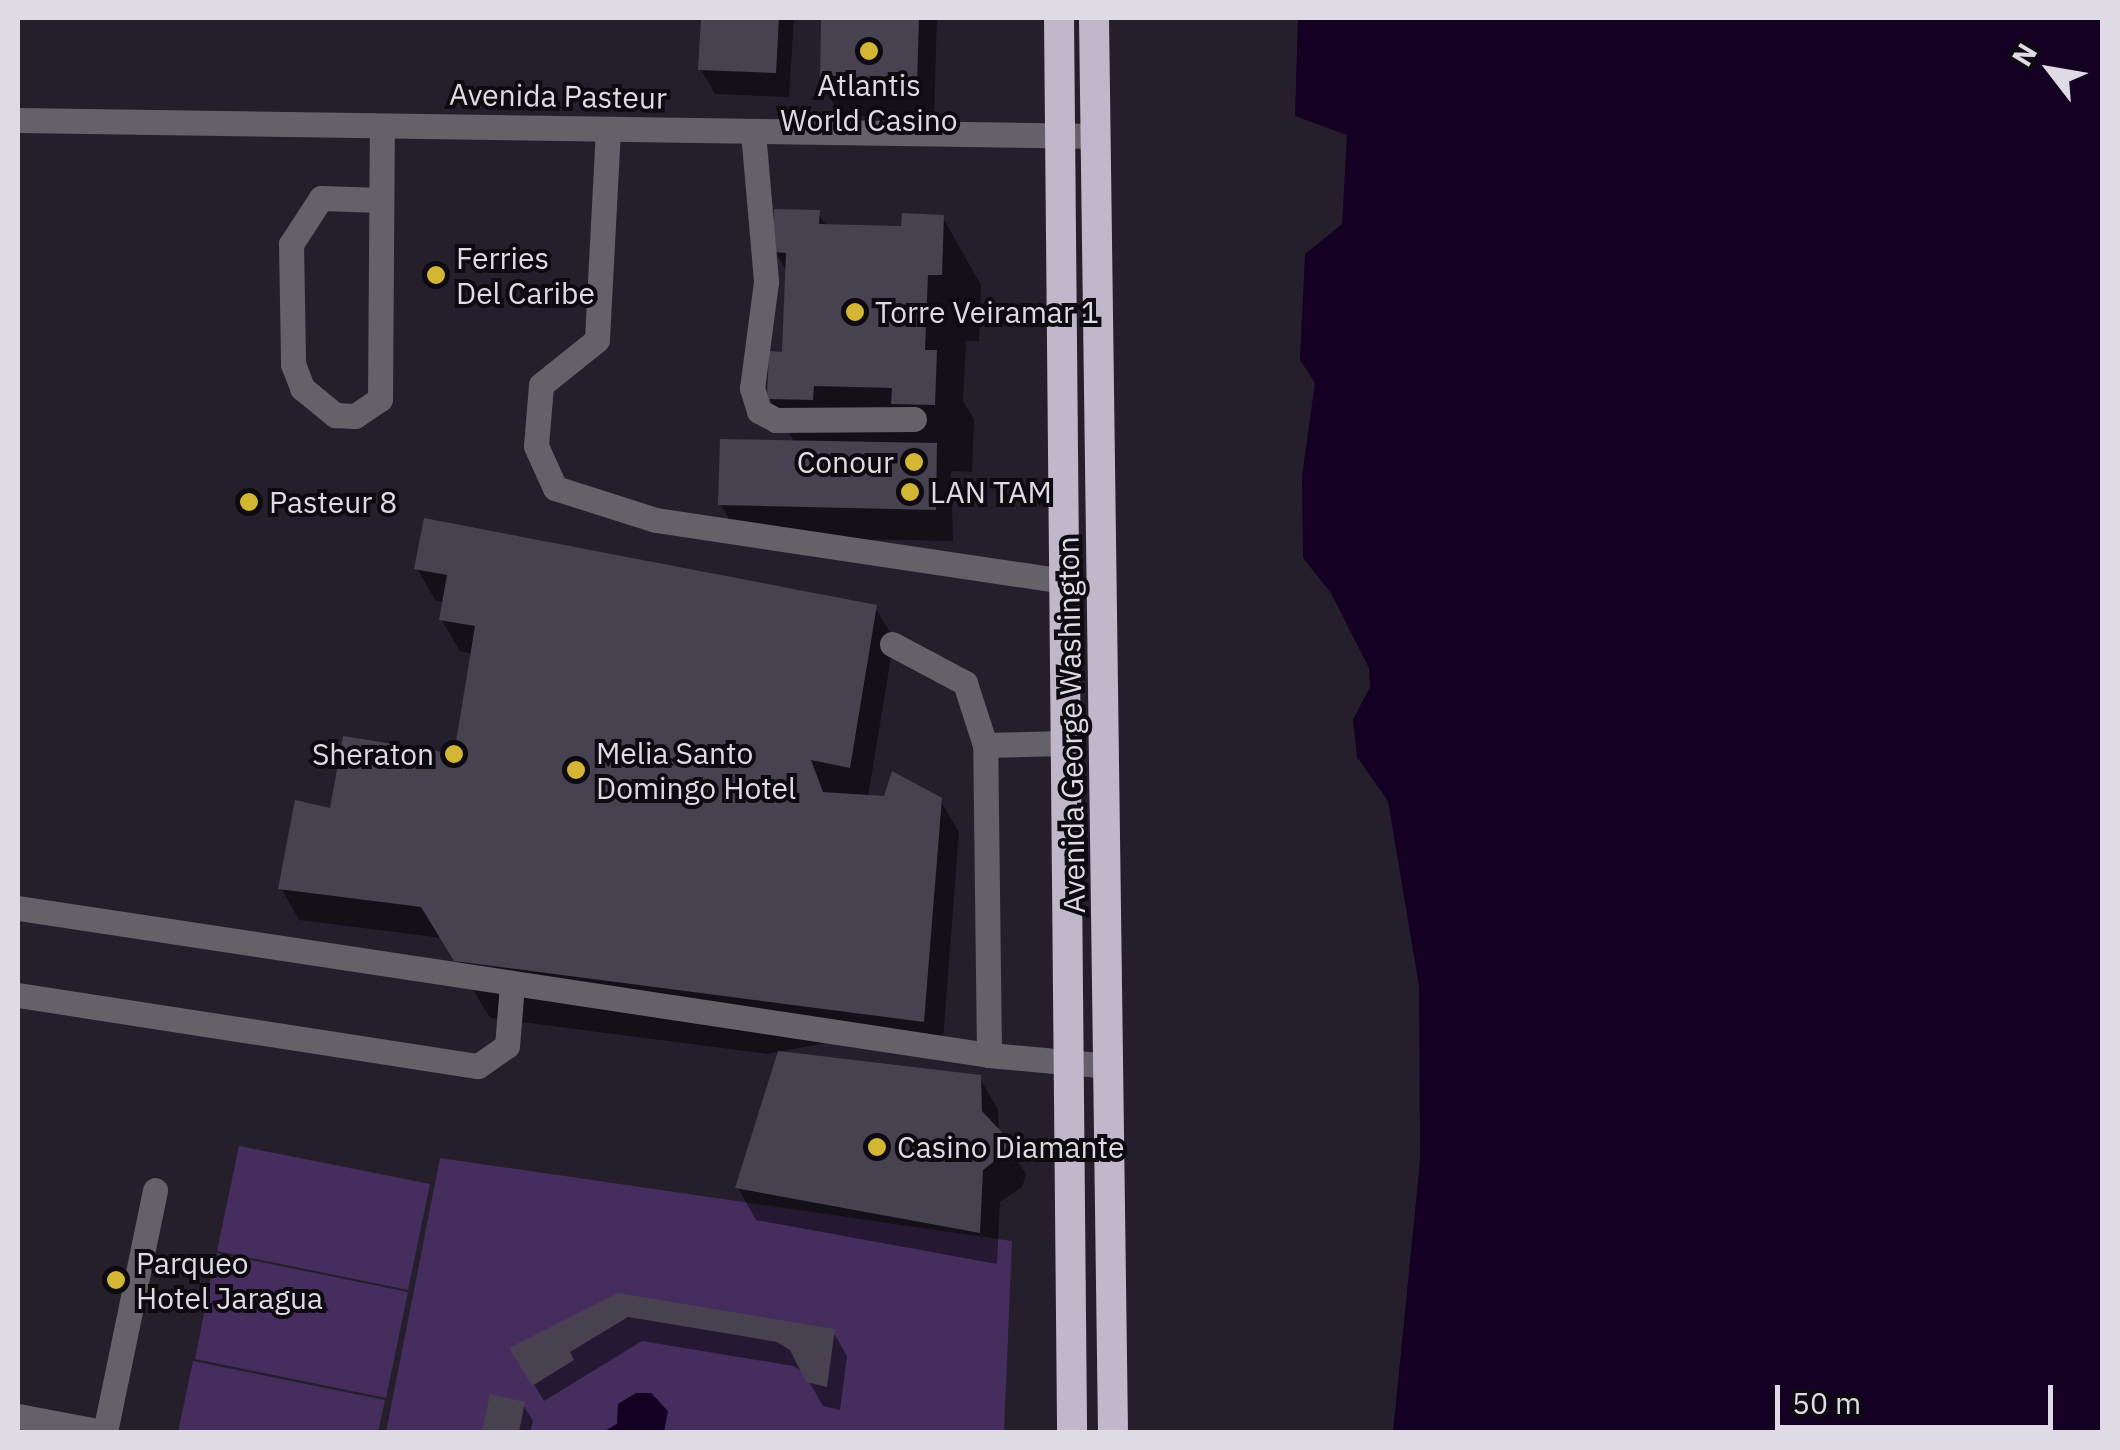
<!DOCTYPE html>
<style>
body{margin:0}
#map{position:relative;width:2120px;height:1450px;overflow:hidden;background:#251f2c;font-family:"IBM Plex Sans",sans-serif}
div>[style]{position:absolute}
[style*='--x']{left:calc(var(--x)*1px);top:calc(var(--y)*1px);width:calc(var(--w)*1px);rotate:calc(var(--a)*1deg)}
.green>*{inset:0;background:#452d5e}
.water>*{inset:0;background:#130023}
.shadow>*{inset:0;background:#0007}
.building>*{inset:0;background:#484150}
.minor>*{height:25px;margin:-12.5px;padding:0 12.5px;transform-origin:12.5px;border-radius:12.5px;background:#646168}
.highway>*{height:30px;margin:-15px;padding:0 15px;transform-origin:15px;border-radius:15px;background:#c0b8ca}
.dots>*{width:28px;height:28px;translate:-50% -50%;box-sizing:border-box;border:5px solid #0d0a10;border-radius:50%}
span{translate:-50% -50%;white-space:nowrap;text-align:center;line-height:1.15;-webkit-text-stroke:8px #0d0a10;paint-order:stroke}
.poi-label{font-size:30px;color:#dfdbe4}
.left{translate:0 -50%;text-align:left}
.right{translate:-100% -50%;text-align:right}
.street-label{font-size:30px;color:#dfdbe4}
.frame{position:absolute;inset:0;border:20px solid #dfdbe4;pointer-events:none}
.north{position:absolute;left:2000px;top:20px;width:100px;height:100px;-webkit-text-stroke:8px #0d0a10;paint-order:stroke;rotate:301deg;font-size:28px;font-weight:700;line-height:40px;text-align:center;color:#dfdbe4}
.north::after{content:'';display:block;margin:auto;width:35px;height:45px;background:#dfdbe4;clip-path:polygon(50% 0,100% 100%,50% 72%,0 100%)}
.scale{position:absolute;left:1775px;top:1385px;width:278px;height:45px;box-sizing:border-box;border:5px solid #dfdbe4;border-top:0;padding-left:12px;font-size:30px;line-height:35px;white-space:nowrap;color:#dfdbe4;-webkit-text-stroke:8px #0d0a10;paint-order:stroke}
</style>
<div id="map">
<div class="green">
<div style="clip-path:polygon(239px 1146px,430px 1184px,408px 1290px,217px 1251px)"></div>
<div style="clip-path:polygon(440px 1158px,1012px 1241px,1004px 1432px,386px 1432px)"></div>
<div style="clip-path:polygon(216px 1253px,408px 1292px,386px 1398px,195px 1359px)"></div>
<div style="clip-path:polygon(193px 1361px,385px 1400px,378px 1432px,178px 1432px)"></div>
</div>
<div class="water">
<div style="clip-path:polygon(1298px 18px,2102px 18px,2102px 1432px,1393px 1432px,1420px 1161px,1419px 986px,1388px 801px,1357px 757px,1353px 720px,1370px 687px,1369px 668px,1331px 593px,1303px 558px,1302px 476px,1315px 383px,1300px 360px,1305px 254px,1342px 224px,1347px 135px,1295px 116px)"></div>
<div style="clip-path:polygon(636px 1393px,651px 1393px,668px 1411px,664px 1432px,603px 1432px,617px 1424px,618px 1404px)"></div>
</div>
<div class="shadow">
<div style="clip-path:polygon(704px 18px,794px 18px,789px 97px,715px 94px,701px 70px)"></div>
<div style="clip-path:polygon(824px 18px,937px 18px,934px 117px,841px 116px,822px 84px)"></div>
<div style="clip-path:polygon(818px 213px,827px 226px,903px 229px,943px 218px,981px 285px,979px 341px,966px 341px,963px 401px,974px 419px,972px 472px,951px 471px,953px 541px,739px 537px,721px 505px,795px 443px,770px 399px,784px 354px,787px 272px,776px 252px)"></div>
<div style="clip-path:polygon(417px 569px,875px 607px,894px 639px,868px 797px,940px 800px,959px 832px,942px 1053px,842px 1040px,767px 1054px,490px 1018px,442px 938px,299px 920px,281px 888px,332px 811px,456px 757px,473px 654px,460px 651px,441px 619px,445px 602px,436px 601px)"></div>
<div style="clip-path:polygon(979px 1077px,998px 1110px,999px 1133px,1026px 1174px,1022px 1187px,1000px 1202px,997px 1264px,756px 1220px,738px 1188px)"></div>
<div style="clip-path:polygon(619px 1296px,833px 1332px,847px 1356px,840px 1410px,823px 1406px,804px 1373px,793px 1366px,642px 1341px,544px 1401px,513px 1349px)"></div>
<div style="clip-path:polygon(492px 1398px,523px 1405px,533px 1421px,530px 1432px,485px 1432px)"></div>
</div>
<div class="building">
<div style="clip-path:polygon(701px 18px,779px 18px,776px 73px,698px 70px)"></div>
<div style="clip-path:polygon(821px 18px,919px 18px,917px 85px,820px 85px)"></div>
<div style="clip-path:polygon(774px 209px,820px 210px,819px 224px,901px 226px,902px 213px,944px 215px,942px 275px,928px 275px,925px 350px,937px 350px,935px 405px,891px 404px,892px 388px,814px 386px,813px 400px,767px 399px,769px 351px,782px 352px,786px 253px,773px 252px)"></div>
<div style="clip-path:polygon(720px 439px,937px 443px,936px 510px,718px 505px)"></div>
<div style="clip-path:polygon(424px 518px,877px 605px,850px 768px,811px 760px,823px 792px,884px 796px,892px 771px,942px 798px,924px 1022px,454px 961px,421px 907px,278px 889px,295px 800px,330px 808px,343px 736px,454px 754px,475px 626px,439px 620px,447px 575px,414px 569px)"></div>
<div style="clip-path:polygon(778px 1051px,981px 1075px,982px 1111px,1009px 1140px,1004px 1154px,983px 1170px,980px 1233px,735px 1188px)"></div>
<div style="clip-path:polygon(618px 1293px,835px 1329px,827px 1387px,806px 1382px,790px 1350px,777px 1342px,628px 1317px,570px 1352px,574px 1360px,532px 1386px,509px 1348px)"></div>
<div style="clip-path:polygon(490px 1394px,525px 1402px,519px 1432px,482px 1432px)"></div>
</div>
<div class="minor">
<div style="--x:18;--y:120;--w:1079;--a:0.85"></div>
<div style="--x:608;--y:129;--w:211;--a:93"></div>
<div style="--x:597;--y:340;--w:72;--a:141.2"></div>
<div style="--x:541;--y:385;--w:61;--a:94.7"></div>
<div style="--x:536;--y:446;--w:46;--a:65.7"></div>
<div style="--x:555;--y:488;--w:106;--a:17.6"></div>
<div style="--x:656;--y:520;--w:413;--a:8.5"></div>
<div style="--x:753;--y:132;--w:151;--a:85"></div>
<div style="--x:766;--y:282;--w:107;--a:97.5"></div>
<div style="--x:752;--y:388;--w:24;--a:73"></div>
<div style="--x:759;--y:411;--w:19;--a:28"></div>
<div style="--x:776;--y:420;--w:138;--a:-0.4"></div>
<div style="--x:381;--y:200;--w:60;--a:-178.1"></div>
<div style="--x:321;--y:198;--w:55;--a:123.1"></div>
<div style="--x:291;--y:244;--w:120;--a:89"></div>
<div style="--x:293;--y:364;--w:26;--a:69"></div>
<div style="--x:302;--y:388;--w:43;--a:39.3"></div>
<div style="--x:335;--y:415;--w:20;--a:3"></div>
<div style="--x:355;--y:416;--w:30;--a:-34"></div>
<div style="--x:380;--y:399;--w:273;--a:-89.6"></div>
<div style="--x:892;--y:644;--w:83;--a:28.1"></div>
<div style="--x:965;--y:683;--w:65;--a:72.1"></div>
<div style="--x:18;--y:908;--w:982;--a:8.61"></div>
<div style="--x:989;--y:1055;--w:121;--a:5.2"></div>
<div style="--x:18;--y:995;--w:465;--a:8.8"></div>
<div style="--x:478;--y:1066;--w:35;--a:-35"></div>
<div style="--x:507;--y:1046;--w:61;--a:-85.3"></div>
<div style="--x:989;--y:1055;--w:310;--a:-90.7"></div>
<div style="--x:985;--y:745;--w:79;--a:-1.5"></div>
<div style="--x:18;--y:1416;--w:86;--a:10.7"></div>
<div style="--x:105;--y:1432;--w:247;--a:-78.3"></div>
</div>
<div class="highway">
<div style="--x:1059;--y:18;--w:1414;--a:89.47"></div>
<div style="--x:1094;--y:18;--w:1414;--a:89.23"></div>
</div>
<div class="dots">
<div style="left:869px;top:51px;background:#d4b635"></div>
<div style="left:436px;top:275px;background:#d4b635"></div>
<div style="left:855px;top:312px;background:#d4b635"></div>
<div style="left:914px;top:462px;background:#d4b635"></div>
<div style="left:910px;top:492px;background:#d4b635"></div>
<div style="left:249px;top:502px;background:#d4b635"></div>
<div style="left:454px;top:754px;background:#d4b635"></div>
<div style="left:576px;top:770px;background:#d4b635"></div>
<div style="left:877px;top:1147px;background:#d4b635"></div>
<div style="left:116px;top:1280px;background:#d4b635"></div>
</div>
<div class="poi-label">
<span style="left:869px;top:102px">Atlantis<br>World Casino</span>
<span class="left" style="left:456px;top:275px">Ferries<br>Del Caribe</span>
<span class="left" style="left:875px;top:312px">Torre Veiramar 1</span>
<span class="right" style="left:894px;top:462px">Conour</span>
<span class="left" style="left:930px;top:492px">LAN TAM</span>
<span class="left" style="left:269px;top:502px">Pasteur 8</span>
<span class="left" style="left:596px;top:770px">Melia Santo<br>Domingo Hotel</span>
<span class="right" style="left:434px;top:754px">Sheraton</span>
<span class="left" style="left:897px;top:1147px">Casino Diamante</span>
<span class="left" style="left:136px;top:1280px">Parqueo<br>Hotel Jaragua</span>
</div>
<div class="street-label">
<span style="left:558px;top:96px;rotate:1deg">Avenida Pasteur</span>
<span style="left:1071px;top:725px;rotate:-91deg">Avenida George Washington</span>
</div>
<div class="frame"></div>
<div class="north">N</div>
<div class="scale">50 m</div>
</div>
